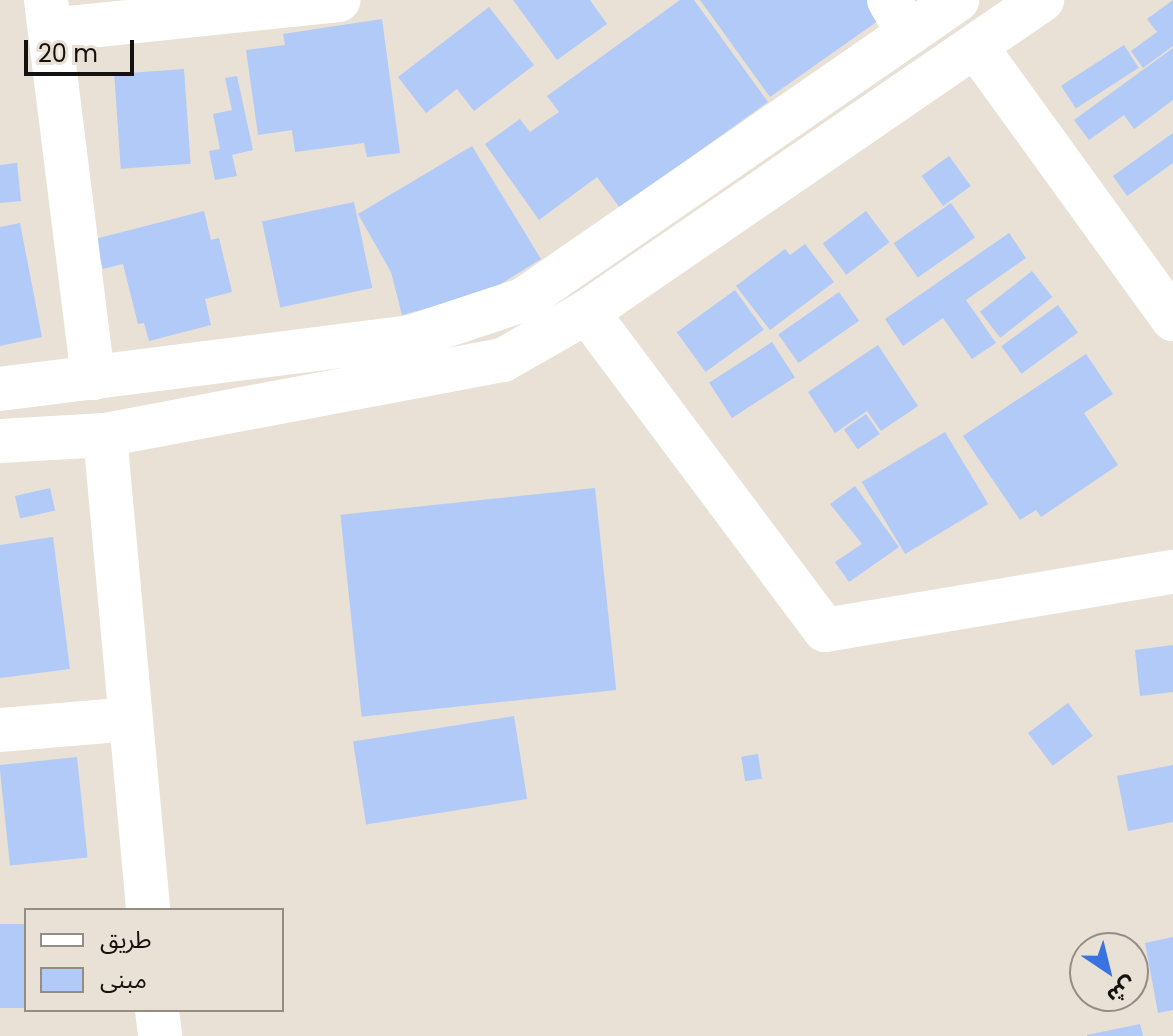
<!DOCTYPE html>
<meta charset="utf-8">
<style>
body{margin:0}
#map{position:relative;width:1173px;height:1036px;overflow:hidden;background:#e9e0d6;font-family:Poppins,"Noto Sans Arabic",sans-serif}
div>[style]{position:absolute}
.building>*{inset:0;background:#b1caf8;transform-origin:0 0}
.minor>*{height:44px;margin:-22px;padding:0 22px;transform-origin:22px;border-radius:22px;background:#fff}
span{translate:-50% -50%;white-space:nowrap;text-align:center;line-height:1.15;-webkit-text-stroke:6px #e9e0d6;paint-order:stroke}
.legend{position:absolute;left:24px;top:908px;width:260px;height:104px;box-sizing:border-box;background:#e9e0d6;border:2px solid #948d86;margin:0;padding:10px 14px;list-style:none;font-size:24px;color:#14110e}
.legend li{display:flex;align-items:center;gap:16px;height:40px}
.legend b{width:40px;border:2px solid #948d86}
.north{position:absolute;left:1069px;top:932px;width:80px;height:80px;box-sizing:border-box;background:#e9e0d6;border:2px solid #948d86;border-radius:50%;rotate:145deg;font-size:22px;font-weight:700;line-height:32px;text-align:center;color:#14110e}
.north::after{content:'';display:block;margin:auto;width:28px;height:36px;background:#3a72e1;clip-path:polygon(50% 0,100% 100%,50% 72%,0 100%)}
.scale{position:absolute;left:24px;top:40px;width:110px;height:36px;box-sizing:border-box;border:4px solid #14110e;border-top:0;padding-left:10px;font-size:24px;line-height:28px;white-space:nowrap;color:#14110e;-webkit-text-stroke:6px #e9e0d6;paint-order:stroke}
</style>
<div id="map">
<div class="building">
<div style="clip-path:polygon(513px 0,590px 0,607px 24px,557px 60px)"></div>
<div style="clip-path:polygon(680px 0,694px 0,768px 102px,620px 208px,597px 177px,539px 220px,485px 144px,520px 119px,530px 132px,559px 112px,547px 96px)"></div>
<div style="clip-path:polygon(700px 0,869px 0,882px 18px,770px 97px)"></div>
<div style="clip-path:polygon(1173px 0,1173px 46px,1143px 68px,1131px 51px,1157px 32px,1147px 19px)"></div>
<div style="clip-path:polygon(489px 7px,534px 65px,474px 111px,457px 89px,426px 113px,398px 77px)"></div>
<div style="clip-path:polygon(382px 19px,400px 153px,367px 157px,364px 143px,295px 152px,292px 130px,258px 135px,246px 50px,285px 45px,283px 34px)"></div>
<div style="left:1124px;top:45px;width:27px;height:75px;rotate:57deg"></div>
<div style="clip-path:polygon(1173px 48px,1173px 100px,1134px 129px,1124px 115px,1089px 140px,1074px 120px)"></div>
<div style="left:184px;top:69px;width:95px;height:70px;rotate:86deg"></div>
<div style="clip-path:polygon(237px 76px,253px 150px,232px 155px,237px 176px,215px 180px,209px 151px,220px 149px,213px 114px,232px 110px,225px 78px)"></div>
<div style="clip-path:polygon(1173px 133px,1173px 163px,1127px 196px,1113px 176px)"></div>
<div style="clip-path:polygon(472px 146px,541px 259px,488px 292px,402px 315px,391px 272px,358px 214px)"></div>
<div style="left:949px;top:156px;width:37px;height:34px;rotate:54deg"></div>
<div style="clip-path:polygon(17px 163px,21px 201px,0 203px,0 165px)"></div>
<div style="left:354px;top:202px;width:88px;height:94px;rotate:78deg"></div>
<div style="left:951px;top:203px;width:42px;height:70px;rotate:55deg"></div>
<div style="clip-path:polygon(204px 211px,211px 240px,219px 238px,232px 292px,205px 299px,211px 325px,149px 341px,144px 323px,138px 324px,123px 264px,103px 269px,95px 239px)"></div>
<div style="left:866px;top:211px;width:39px;height:54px;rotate:53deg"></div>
<div style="clip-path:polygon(20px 223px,42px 337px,0 346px,0 227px)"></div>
<div style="clip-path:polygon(1009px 233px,1026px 258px,966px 300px,996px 343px,972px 359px,943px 318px,903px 346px,885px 319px)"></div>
<div style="clip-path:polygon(805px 244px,834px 282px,770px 330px,736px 286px,785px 249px,790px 255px)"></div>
<div style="left:1032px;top:271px;width:33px;height:66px;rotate:52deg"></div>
<div style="left:735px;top:290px;width:49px;height:72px;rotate:54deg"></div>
<div style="left:839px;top:292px;width:35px;height:74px;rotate:55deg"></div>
<div style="left:1058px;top:305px;width:34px;height:70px;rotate:54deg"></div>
<div style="left:772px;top:342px;width:42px;height:75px;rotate:57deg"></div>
<div style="clip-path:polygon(878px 345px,918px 406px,881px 431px,867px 411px,835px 433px,808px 392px)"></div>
<div style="clip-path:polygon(1086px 354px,1113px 394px,1084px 413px,1118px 465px,1041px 517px,1036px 510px,1020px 520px,963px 436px)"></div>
<div style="left:866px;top:414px;width:24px;height:27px;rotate:55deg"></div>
<div style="left:945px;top:432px;width:84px;height:97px;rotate:59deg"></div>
<div style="clip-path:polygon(855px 486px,899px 547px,849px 582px,835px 562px,862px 544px,830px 504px)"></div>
<div style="left:50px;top:488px;width:23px;height:36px;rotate:77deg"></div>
<div style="left:595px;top:488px;width:203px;height:256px;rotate:84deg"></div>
<div style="clip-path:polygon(53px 537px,70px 669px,0 678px,0 545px)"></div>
<div style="clip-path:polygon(1173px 645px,1173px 692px,1140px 696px,1135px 650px)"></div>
<div style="left:1068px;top:703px;width:41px;height:50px;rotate:53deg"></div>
<div style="left:514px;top:716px;width:84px;height:163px;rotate:81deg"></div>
<div style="left:758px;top:754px;width:25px;height:17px;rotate:81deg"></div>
<div style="left:77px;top:757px;width:101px;height:78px;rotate:84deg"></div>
<div style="clip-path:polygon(1173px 765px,1173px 822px,1128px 831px,1117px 776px)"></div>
<div style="left:26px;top:924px;width:84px;height:26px;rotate:90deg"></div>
<div style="clip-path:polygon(1173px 937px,1173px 1010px,1158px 1013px,1145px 943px)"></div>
<div style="clip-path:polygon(1140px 1024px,1143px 1036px,1087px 1036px,1087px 1035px)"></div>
</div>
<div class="minor">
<div style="left:46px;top:0;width:381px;rotate:82.9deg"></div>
<div style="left:889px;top:0;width:39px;rotate:60deg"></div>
<div style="left:50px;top:30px;width:290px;rotate:-5.9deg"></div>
<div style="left:976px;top:47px;width:336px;rotate:54.1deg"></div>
<div style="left:587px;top:312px;width:397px;rotate:53.2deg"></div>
<div style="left:825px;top:630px;width:353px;rotate:-9.5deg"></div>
<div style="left:0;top:389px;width:414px;rotate:-7.2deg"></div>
<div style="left:411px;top:337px;width:118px;rotate:-18.3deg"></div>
<div style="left:523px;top:300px;width:528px;rotate:-34.65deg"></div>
<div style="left:105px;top:435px;width:477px;rotate:84.8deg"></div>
<div style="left:0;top:441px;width:105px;rotate:-3.3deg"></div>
<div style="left:105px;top:435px;width:405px;rotate:-10.7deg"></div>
<div style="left:503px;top:360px;width:97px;rotate:-29.7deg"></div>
<div style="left:587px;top:312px;width:552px;rotate:-34.44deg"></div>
<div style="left:0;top:730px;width:130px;rotate:-4.8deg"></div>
<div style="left:157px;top:1010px;width:26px;rotate:83deg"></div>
</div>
<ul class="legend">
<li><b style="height:10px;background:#fff"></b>طريق</li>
<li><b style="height:22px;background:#b1caf8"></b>مبنى</li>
</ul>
<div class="north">ش</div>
<div class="scale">20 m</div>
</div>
